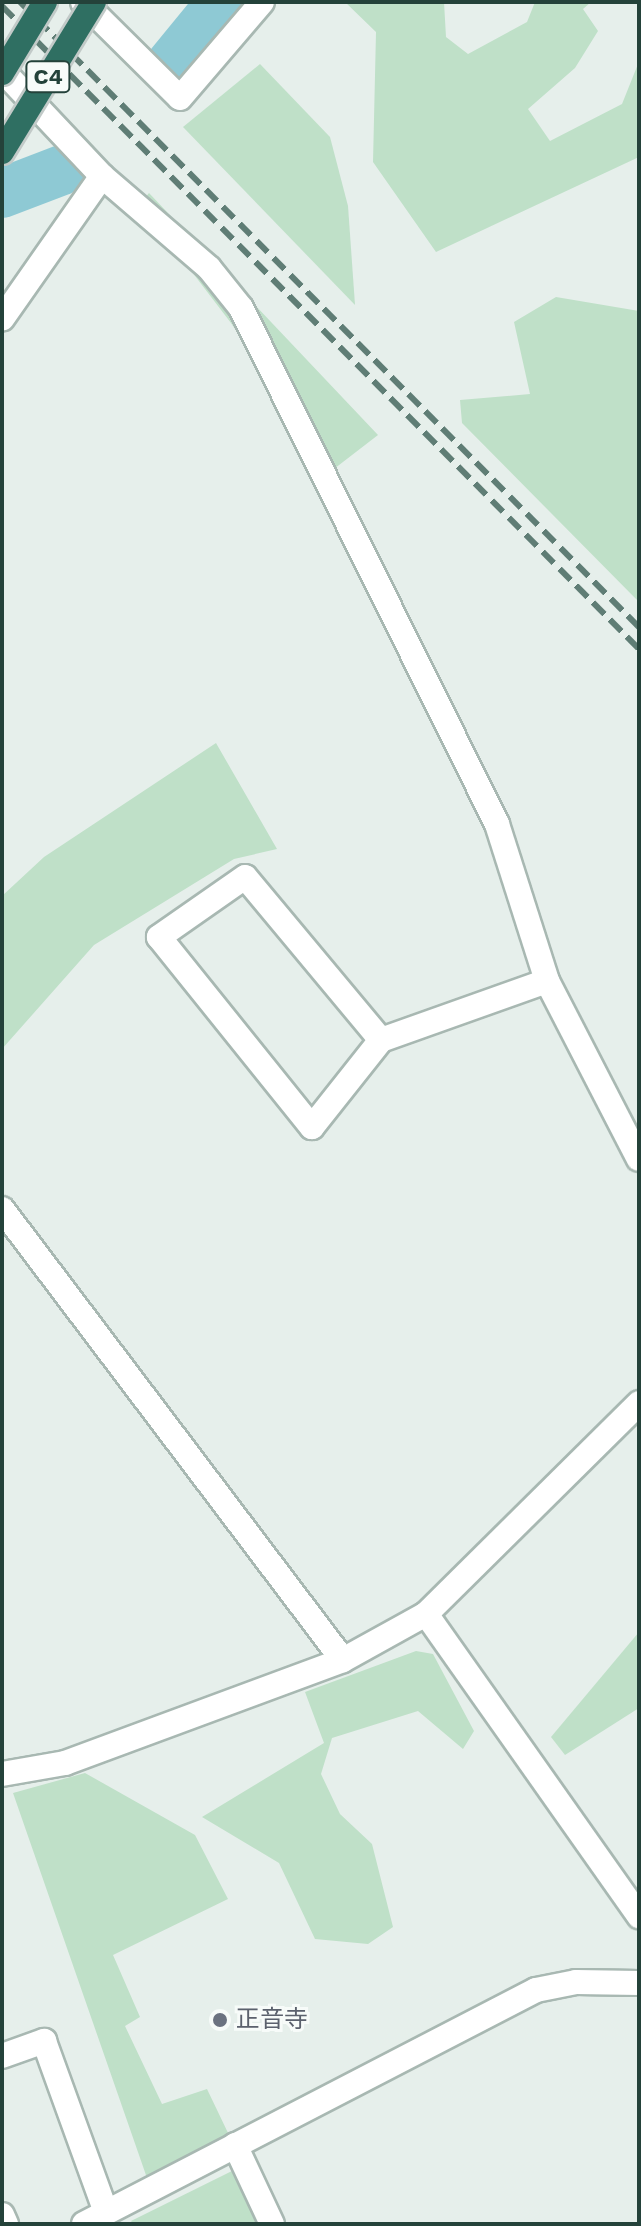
<!DOCTYPE html>
<meta charset="utf-8">
<style>
body{margin:0}
#map{position:relative;width:641px;height:2226px;overflow:hidden;background:#e6efeb;font-family:"Work Sans","Noto Sans JP",sans-serif}
div>[style]{position:absolute}
.green>*{inset:0;background:#bfe0c8}
.river>*{height:50px;margin:-25px;padding:0 25px;transform-origin:25px;border-radius:25px;background:#8ec9d4}
.roads{filter:drop-shadow(2px 0 #a8b8b2) drop-shadow(-2px 0 #a8b8b2) drop-shadow(0 2px #a8b8b2) drop-shadow(0 -2px #a8b8b2)}
.minor>*{height:24px;margin:-12px;padding:0 12px;transform-origin:12px;border-radius:12px;background:#fff}
.rail>*{height:6px;margin-top:-3px;transform-origin:0;background:repeating-linear-gradient(90deg,#5f7d75 0 16px,transparent 0 24px)}
.bridges{filter:drop-shadow(2px 0 #c2cac8) drop-shadow(-2px 0 #c2cac8) drop-shadow(0 2px #c2cac8) drop-shadow(0 -2px #c2cac8)}
.highway-bridge>*{height:24px;margin:-12px;padding:0 12px;transform-origin:12px;border-radius:12px;background:#2f6f62}
.dots>*{width:22px;height:22px;translate:-50% -50%;box-sizing:border-box;border:4px solid #f7fbf9;border-radius:50%}
span{translate:-50% -50%;white-space:nowrap;text-align:center;line-height:1.15;-webkit-text-stroke:6px #f7fbf9;paint-order:stroke}
.shield-label span{padding:2px 6px;background:#f7fbf9;border:2px solid;border-radius:6px;-webkit-text-stroke-width:0}
.shield-label{font-size:22px;color:#24423a;font-weight:700}
.worship-label{font-size:24px;color:#5b616d}
.left{translate:0 -50%;text-align:left}
.frame{position:absolute;inset:0;border:4px solid #24423a;pointer-events:none}
</style>
<div id="map">
<div class="green">
<div style="clip-path:polygon(345px 2px,444px 2px,446px 37px,468px 54px,527px 22px,535px 2px,591px 2px,583px 9px,598px 31px,575px 68px,528px 109px,550px 141px,622px 104px,638px 64px,639px 157px,436px 252px,373px 162px,376px 32px)"></div>
<div style="clip-path:polygon(260px 64px,330px 137px,348px 206px,355px 305px,183px 127px)"></div>
<div style="clip-path:polygon(149px 193px,378px 435px,330px 472px,231px 323px,140px 204px)"></div>
<div style="clip-path:polygon(556px 297px,639px 311px,639px 602px,462px 423px,460px 400px,530px 394px,514px 322px)"></div>
<div style="clip-path:polygon(216px 743px,277px 849px,234px 859px,94px 945px,2px 1049px,2px 896px,44px 857px)"></div>
<div style="clip-path:polygon(639px 1632px,639px 1708px,565px 1755px,551px 1737px)"></div>
<div style="clip-path:polygon(416px 1651px,433px 1654px,474px 1731px,463px 1749px,418px 1711px,332px 1738px,321px 1774px,340px 1814px,372px 1844px,393px 1927px,368px 1944px,315px 1939px,279px 1863px,202px 1817px,324px 1743px,305px 1692px)"></div>
<div style="clip-path:polygon(85px 1773px,195px 1835px,228px 1899px,113px 1955px,140px 2017px,125px 2026px,162px 2104px,207px 2089px,229px 2135px,147px 2178px,13px 1793px)"></div>
<div style="clip-path:polygon(238px 2168px,265px 2224px,133px 2224px,131px 2221px)"></div>
</div>
<div class="river">
<div style="left:171px;top:64px;width:80px;rotate:-50.6deg"></div>
<div style="left:2px;top:193px;width:64px;rotate:-21deg"></div>
</div>
<div class="roads">
<div class="minor">
<div style="left:83px;top:2px;width:136px;rotate:44.7deg"></div>
<div style="left:180px;top:98px;width:126px;rotate:-49.5deg"></div>
<div style="left:2px;top:70px;width:146px;rotate:46.7deg"></div>
<div style="left:102px;top:176px;width:174px;rotate:125deg"></div>
<div style="left:102px;top:176px;width:141px;rotate:40.7deg"></div>
<div style="left:209px;top:268px;width:51px;rotate:51.3deg"></div>
<div style="left:241px;top:308px;width:576px;rotate:63.61deg"></div>
<div style="left:497px;top:824px;width:165px;rotate:72.3deg"></div>
<div style="left:547px;top:981px;width:200px;rotate:62.7deg"></div>
<div style="left:381px;top:1040px;width:212px;rotate:-129.8deg"></div>
<div style="left:245px;top:877px;width:105px;rotate:145.1deg"></div>
<div style="left:159px;top:937px;width:244px;rotate:51.2deg"></div>
<div style="left:312px;top:1127px;width:111px;rotate:-51.6deg"></div>
<div style="left:381px;top:1040px;width:176px;rotate:-19.6deg"></div>
<div style="left:2px;top:1209px;width:565px;rotate:52.91deg"></div>
<div style="left:426px;top:1614px;width:300px;rotate:-44.7deg"></div>
<div style="left:2px;top:1774px;width:64px;rotate:-9.9deg"></div>
<div style="left:65px;top:1763px;width:296px;rotate:-20.3deg"></div>
<div style="left:343px;top:1660px;width:95px;rotate:-29deg"></div>
<div style="left:426px;top:1614px;width:370px;rotate:54.8deg"></div>
<div style="left:2px;top:2056px;width:45px;rotate:-19.7deg"></div>
<div style="left:44px;top:2041px;width:182px;rotate:70.1deg"></div>
<div style="left:235px;top:2145px;width:87px;rotate:64.9deg"></div>
<div style="left:2px;top:2215px;width:10px;rotate:66deg"></div>
<div style="left:84px;top:2224px;width:509px;rotate:-27.37deg"></div>
<div style="left:536px;top:1990px;width:41px;rotate:-11.3deg"></div>
<div style="left:576px;top:1982px;width:63px;rotate:0.9deg"></div>
</div>
</div>
<div class="rail">
<div style="left:20px;top:2px;width:880px;rotate:45.28deg"></div>
<div style="left:2px;top:6px;width:905px;rotate:45.27deg"></div>
</div>
<div class="bridges">
<div class="highway-bridge">
<div style="left:2px;top:73px;width:83px;rotate:-58.8deg"></div>
<div style="left:2px;top:152px;width:176px;rotate:-58.5deg"></div>
</div>
</div>
<div class="dots">
<div style="left:220px;top:2020px;background:#6b7280"></div>
</div>
<div class="shield-label">
<span style="left:48px;top:77px">C4</span>
</div>
<div class="worship-label">
<span class="left" style="left:236px;top:2020px">正音寺</span>
</div>
<div class="frame"></div>
</div>
